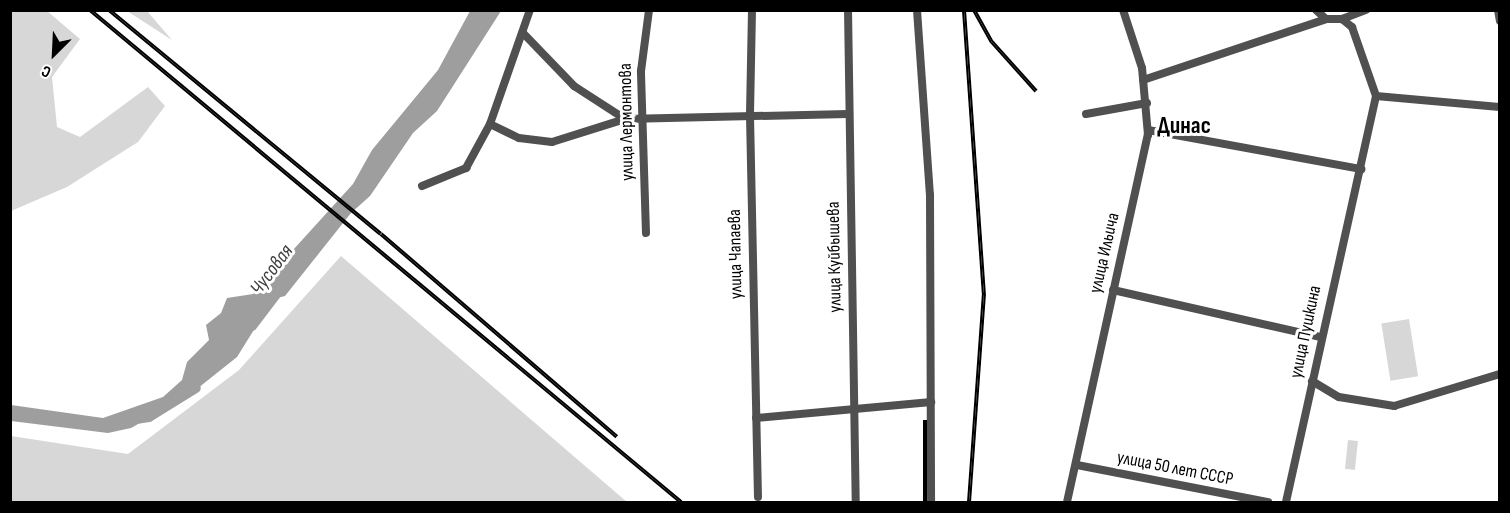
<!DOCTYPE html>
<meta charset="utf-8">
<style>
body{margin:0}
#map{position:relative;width:1510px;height:513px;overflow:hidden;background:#fff;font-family:"Sofia Sans Condensed",sans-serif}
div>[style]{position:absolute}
.green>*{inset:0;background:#d7d7d7;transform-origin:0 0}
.water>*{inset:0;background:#9e9e9e}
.river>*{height:10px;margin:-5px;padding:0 5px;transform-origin:5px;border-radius:5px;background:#9e9e9e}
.minor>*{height:8px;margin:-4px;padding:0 4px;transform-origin:4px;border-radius:4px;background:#505050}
.rail>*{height:4px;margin-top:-2px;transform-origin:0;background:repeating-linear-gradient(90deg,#fff 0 4.5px,#000 0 9px);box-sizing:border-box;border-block:2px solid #000}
span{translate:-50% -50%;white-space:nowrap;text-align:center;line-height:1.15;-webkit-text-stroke:6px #fff;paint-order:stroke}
.street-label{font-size:18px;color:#000}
.water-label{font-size:20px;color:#3f3f3f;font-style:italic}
.district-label{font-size:24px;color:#000;font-weight:700}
.frame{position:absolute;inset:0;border:12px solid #000;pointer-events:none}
.north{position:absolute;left:24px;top:24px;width:60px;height:60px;-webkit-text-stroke:4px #fff;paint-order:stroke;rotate:204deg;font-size:16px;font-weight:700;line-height:24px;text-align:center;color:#000}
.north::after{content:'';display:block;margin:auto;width:21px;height:27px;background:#000;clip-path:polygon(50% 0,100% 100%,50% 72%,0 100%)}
</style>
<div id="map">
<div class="green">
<div style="clip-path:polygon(11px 10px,47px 11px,80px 39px,52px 77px,57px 127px,80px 137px,148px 87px,165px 106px,138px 142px,67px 187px,11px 211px)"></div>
<div style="clip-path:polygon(127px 11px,147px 11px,172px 40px)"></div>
<div style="clip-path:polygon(341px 256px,627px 502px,11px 502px,11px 436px,128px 454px,239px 370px)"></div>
<div style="left:1409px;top:319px;width:58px;height:28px;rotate:81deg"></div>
<div style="left:1348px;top:440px;width:10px;height:29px;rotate:6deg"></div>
</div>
<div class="water">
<div style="clip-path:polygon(470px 11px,501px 11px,437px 111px,413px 133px,370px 196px,351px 213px,285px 296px,273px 299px,237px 357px,188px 396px,131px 428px,108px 433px,11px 421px,11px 405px,103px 418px,163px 397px,182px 380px,187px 362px,209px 340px,206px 325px,221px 313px,227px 298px,253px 294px,353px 184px,372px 150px,438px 70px)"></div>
</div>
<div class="river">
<div style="left:252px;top:326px;width:48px;rotate:-52.7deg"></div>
<div style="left:136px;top:419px;width:13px;rotate:-9deg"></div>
<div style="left:149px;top:417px;width:55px;rotate:-31.7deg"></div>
</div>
<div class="minor">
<div style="left:752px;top:10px;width:106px;rotate:91.1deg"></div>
<div style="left:750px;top:116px;width:381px;rotate:88.8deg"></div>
<div style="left:848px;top:10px;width:492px;rotate:89.1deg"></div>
<div style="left:917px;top:10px;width:185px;rotate:86deg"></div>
<div style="left:930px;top:195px;width:307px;rotate:89.8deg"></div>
<div style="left:1316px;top:10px;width:13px;rotate:42deg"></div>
<div style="left:1498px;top:10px;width:11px;rotate:80deg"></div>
<div style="left:1342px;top:19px;width:26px;rotate:-21deg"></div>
<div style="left:523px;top:33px;width:74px;rotate:46.1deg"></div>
<div style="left:574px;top:86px;width:61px;rotate:32.9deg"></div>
<div style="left:625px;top:119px;width:223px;rotate:-1.3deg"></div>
<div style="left:1143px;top:80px;width:193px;rotate:-18.4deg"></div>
<div style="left:1326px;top:19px;width:16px"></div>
<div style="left:1342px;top:19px;width:13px;rotate:39deg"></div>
<div style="left:1352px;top:27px;width:73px;rotate:70.8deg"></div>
<div style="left:1376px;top:96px;width:416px;rotate:102.5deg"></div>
<div style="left:1376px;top:96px;width:124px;rotate:5.1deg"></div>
<div style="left:1086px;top:114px;width:62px;rotate:-10.2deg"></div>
<div style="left:490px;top:124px;width:32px;rotate:26deg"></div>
<div style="left:519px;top:138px;width:33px;rotate:7deg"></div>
<div style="left:552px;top:142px;width:77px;rotate:-17.5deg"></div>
<div style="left:1148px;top:130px;width:217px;rotate:10.4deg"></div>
<div style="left:422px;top:186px;width:48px;rotate:-22.2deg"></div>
<div style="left:466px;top:168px;width:50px;rotate:-61.4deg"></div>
<div style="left:490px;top:124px;width:121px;rotate:-70.7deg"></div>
<div style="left:646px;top:233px;width:162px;rotate:-91.8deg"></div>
<div style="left:641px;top:71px;width:62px;rotate:-82.5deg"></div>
<div style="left:1113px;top:290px;width:212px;rotate:12.8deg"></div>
<div style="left:1312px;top:381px;width:31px;rotate:31deg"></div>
<div style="left:1339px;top:397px;width:56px;rotate:9.3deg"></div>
<div style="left:1394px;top:406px;width:111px;rotate:-16.8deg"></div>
<div style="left:756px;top:418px;width:176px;rotate:-5.2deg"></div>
<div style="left:1077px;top:465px;width:195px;rotate:11deg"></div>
<div style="left:1067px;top:502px;width:376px;rotate:-77.6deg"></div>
<div style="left:1148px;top:135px;width:67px;rotate:-95.1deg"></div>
<div style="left:1142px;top:68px;width:61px;rotate:-108.1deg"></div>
</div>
<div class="rail">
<div style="left:90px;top:10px;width:769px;rotate:39.78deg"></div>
<div style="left:109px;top:10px;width:352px;rotate:39.5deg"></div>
<div style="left:381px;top:234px;width:311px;rotate:40.7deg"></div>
<div style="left:964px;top:10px;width:284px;rotate:86deg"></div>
<div style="left:984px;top:293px;width:210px;rotate:94.1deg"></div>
<div style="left:974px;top:10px;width:37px;rotate:61deg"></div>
<div style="left:992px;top:42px;width:66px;rotate:48.1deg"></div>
<div style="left:925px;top:420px;width:82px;rotate:90deg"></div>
</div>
<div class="street-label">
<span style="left:627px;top:122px;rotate:-91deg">улица Лермонтова</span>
<span style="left:1105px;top:253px;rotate:-77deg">улица Ильича</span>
<span style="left:736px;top:254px;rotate:-91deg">улица Чапаева</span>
<span style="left:835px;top:257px;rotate:-91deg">улица Куйбышева</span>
<span style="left:1306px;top:332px;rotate:-78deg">улица Пушкина</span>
<span style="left:1175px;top:469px;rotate:11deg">улица 50 лет СССР</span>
</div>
<div class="water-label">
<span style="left:272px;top:270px;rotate:-53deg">Чусовая</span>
</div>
<div class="district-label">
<span style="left:1184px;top:126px">Динас</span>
</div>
<div class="frame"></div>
<div class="north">С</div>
</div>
